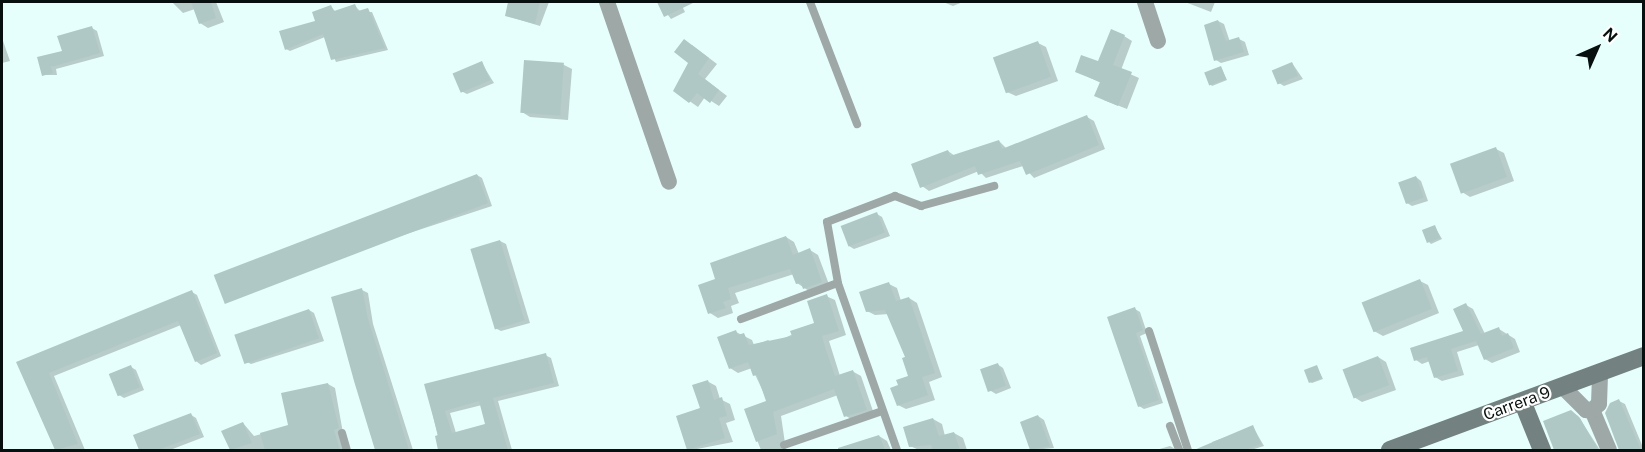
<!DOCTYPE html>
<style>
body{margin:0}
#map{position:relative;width:1645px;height:452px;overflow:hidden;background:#e6fffc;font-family:"Public Sans",sans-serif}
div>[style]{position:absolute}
.shadow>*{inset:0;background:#0003}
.building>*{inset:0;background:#b0c8c5;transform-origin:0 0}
.lane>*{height:8px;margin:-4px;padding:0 4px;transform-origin:4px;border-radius:4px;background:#9ea8a7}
.street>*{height:16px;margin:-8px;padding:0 8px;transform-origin:8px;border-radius:8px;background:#9ea8a7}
.secondary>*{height:18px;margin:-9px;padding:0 9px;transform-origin:9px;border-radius:9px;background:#738280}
span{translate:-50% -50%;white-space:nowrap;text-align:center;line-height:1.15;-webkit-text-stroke:4.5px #fff;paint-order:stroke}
.street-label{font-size:16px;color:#08100f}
.frame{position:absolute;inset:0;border:3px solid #08100f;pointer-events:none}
.north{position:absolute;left:1567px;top:18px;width:60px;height:60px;-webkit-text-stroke:4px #fff;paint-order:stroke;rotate:45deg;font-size:16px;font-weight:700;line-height:24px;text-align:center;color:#08100f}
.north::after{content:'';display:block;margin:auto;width:21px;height:27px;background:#08100f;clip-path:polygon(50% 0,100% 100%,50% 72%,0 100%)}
</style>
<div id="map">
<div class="shadow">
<div style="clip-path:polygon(172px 2px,216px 2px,224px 22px,208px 28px,200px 23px,195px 9px,183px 13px)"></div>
<div style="clip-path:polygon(510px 2px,549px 2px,540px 26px,507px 16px)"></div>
<div style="clip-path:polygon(658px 2px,687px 2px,681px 4px,685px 12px,671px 19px)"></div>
<div style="clip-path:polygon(943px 2px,963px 2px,953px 6px)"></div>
<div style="clip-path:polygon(1185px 2px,1215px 2px,1211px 12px)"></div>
<div style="clip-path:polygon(355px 6px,361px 12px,372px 12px,388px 50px,336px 62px,325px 37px,290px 51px,286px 49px,331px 7px,336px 12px)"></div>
<div style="clip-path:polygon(1218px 21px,1224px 24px,1230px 42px,1239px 39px,1245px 42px,1249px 55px,1221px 63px,1216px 60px)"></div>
<div style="clip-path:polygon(92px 28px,97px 31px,104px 56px,56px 69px,57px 75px,43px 75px)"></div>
<div style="clip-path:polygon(1124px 36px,1132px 41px,1121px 70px,1139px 78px,1127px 109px,1104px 100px,1101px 83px,1076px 71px,1098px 63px)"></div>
<div style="clip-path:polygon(2px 38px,10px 61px,2px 63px)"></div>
<div style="clip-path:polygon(1038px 43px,1046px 47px,1058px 81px,1016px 96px,1007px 92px)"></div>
<div style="clip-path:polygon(692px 45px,717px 64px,705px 79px,727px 96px,719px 106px,705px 97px,698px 107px,675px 91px,690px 63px)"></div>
<div style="clip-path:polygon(526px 61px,564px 65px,572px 69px,568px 120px,530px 117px,522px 112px)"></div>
<div style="clip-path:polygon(481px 62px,494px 83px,467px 94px,461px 91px)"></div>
<div style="clip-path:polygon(1292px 63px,1303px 79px,1284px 86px,1279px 83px)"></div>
<div style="clip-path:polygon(1221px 67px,1227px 80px,1212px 86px,1210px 84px)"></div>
<div style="clip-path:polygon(1087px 117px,1094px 121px,1105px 149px,1034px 178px,1023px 166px,986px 178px,979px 171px,929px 191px,922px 186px,948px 151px,955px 156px,999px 141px,1007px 149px)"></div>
<div style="clip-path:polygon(1496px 149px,1504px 153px,1514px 181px,1470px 197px,1462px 192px)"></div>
<div style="clip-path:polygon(477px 175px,482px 178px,492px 206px,226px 293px,221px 290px)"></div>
<div style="clip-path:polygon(1416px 177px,1421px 181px,1428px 201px,1412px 206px,1407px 203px)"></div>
<div style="clip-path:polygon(877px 214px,882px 217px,890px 236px,854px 249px,849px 246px)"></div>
<div style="clip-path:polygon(1435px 227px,1442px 239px,1431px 244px,1429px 242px)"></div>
<div style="clip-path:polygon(786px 237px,794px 242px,799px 254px,810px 250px,818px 255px,830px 287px,812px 293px,797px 283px,794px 274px,735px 293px,739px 303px,731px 306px,733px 313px,718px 318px,710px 313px,717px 280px)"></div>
<div style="clip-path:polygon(500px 241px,506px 244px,530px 323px,501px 331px,495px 328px)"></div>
<div style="clip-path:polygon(1420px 281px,1428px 285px,1439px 313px,1383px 336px,1374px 331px)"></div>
<div style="clip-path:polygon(889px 284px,897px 288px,901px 301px,909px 298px,917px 303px,942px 377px,929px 382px,935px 400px,906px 409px,898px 405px,900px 386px,910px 377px,907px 358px,889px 314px,875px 315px,867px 311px)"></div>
<div style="clip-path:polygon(362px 290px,368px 293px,373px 324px,413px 450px,376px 450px,333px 298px)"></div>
<div style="clip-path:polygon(192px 292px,197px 295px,221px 356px,201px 365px,196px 361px,181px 325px,54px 376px,85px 450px,56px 450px,18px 363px)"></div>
<div style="clip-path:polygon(826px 296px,835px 300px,846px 335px,829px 341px,840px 376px,852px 371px,861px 376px,874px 414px,854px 421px,846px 416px,838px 395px,781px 416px,786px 450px,761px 450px,745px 410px,768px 402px,752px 368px,738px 373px,730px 368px,736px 332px,752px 340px,754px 345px,768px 340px,773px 343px,816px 324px)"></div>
<div style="clip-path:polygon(1466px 305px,1473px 309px,1485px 334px,1499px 329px,1515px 339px,1520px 352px,1492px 363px,1485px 359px,1479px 345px,1457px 352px,1464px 375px,1442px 381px,1435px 377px,1430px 361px,1422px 364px,1416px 360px,1465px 332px)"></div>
<div style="clip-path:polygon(1135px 309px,1140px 312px,1147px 333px,1140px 336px,1163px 403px,1144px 409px,1139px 406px)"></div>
<div style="clip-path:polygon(309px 310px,314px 313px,324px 341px,251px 364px,245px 361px)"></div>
<div style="clip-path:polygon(evenodd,545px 355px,551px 358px,559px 386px,498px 401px,512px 450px,441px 450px,426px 385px,545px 355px,482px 405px,487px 425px,456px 433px,450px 413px,482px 405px)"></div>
<div style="clip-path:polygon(1378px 357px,1386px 362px,1396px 390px,1362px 402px,1354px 397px)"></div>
<div style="clip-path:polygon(997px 364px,1003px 368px,1011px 388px,996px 394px,991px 391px)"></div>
<div style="clip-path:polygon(131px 367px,136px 370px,144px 390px,124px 398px,119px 395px)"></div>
<div style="clip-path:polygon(1317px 367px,1323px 379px,1312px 383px,1310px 382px)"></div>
<div style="clip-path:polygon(707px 381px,716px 386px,720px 399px,730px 404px,735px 420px,726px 423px,733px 442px,692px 450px,689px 448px)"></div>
<div style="clip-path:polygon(328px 384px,335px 388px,346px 450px,313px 450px,309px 441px,284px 446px,285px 450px,231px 450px,223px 432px,243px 423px,254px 436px,290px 426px)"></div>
<div style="clip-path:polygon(1619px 401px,1625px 404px,1644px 450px,1619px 450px)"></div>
<div style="clip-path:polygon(1571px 412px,1578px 416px,1600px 450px,1556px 450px,1545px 422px)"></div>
<div style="clip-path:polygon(191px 415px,196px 418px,204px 437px,170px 450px,141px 450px,135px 436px)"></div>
<div style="clip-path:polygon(1038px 416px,1044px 420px,1054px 448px,1032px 450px,1022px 423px)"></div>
<div style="clip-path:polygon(933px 419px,942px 424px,945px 436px,954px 433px,963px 438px,967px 450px,919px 450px,910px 446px)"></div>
<div style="clip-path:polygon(1253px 427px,1264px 446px,1251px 450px,1216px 450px,1212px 442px)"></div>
<div style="clip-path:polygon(879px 436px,887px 441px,891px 450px,857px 450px,855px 444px)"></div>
<div style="clip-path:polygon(1170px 446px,1177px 450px,1156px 450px)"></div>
</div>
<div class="building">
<div style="clip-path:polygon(191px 2px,211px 2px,216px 18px,199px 24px)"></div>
<div style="clip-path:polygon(508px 2px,540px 2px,535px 24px,505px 16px)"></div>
<div style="clip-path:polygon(657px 2px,695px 2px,664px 17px)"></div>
<div style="clip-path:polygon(355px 4px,358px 11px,368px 8px,385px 48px,331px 60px,323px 34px,285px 50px,279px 31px,315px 21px,312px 12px,331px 5px,334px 11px)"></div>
<div style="clip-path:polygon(1218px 20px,1226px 41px,1239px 37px,1244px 52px,1214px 61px,1204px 25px)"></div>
<div style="clip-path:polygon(92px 26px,100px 53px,51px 67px,53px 73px,42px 76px,37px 57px,62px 51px,57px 36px)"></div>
<div style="clip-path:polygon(1111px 29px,1125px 35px,1113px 65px,1132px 72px,1118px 106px,1094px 96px,1100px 82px,1075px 72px,1081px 55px,1098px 61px)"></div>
<div style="clip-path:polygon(684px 39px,709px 58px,698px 74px,719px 90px,710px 103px,697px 93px,689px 103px,673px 91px,688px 63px,674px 52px)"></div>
<div style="left:1038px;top:41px;width:38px;height:48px;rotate:70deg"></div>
<div style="left:524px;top:60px;width:40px;height:53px;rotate:4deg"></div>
<div style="left:482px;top:61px;width:21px;height:32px;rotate:67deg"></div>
<div style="left:1292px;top:62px;width:15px;height:22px;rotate:67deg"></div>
<div style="left:1221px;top:66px;width:14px;height:18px;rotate:69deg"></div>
<div style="clip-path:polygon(1087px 115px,1099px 145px,1026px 175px,1020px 161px,978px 175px,975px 166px,920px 188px,911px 164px,948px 150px,950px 156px,999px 140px,1002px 149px)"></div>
<div style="left:1496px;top:147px;width:32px;height:49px;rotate:70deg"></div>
<div style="left:477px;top:174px;width:31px;height:282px;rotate:69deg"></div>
<div style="left:1416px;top:176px;width:23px;height:19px;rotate:70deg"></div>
<div style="left:877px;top:212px;width:22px;height:39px;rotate:69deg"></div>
<div style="left:1435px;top:225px;width:14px;height:14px;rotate:69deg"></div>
<div style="clip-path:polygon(786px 236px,793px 255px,810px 248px,822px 282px,803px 289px,801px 283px,796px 284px,790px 269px,728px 288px,731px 299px,723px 302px,726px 308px,708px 314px,698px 285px,715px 279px,710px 263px)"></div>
<div style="left:500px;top:240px;width:84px;height:31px;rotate:73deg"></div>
<div style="left:1420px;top:279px;width:32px;height:63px;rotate:68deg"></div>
<div style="clip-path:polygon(889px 282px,896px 301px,909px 297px,935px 373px,922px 377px,928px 395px,897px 406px,890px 388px,898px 385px,896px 380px,908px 376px,902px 358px,905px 357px,885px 310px,866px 312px,859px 292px)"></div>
<div style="clip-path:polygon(362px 288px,368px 319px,409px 450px,375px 450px,354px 381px,331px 297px)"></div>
<div style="clip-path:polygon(192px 290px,217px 353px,195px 362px,178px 321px,49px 373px,78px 444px,55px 450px,16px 362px)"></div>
<div style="clip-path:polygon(827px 294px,839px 331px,822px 336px,826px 350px,835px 376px,853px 370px,867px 410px,844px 417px,834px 389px,773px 412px,777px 434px,756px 442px,744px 409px,766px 401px,757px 375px,753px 376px,748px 362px,729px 369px,717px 337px,736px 330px,738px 335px,744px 333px,749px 345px,792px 336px,790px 331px,814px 323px,807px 301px)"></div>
<div style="clip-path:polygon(1466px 303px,1481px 334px,1499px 327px,1502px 336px,1508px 333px,1514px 348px,1484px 360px,1476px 341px,1451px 349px,1458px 371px,1434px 378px,1427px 357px,1414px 361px,1410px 348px,1463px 331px,1453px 309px)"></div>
<div style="clip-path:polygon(1135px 307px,1143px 330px,1136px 333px,1159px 400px,1138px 407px,1107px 317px)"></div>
<div style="left:309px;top:309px;width:31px;height:79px;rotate:71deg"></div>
<div style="clip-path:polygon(evenodd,546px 353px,554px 383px,493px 398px,508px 450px,438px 450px,435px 436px,438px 435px,424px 384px,546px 353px,479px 401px,485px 424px,452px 433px,445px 411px,479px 401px)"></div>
<div style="left:1378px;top:356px;width:31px;height:38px;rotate:69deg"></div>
<div style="left:998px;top:363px;width:24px;height:19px;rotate:71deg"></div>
<div style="left:131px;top:365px;width:24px;height:24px;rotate:68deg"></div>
<div style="left:1317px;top:365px;width:14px;height:14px;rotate:69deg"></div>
<div style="clip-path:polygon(708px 380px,714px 400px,722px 397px,727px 416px,719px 418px,725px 438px,687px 450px,676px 416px,700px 408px,692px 385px)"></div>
<div style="clip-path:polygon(328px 383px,339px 428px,334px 430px,340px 450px,265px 450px,260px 433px,288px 425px,281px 393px)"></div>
<div style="clip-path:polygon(1619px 399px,1641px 450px,1619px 450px,1605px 413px,1610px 403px)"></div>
<div style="clip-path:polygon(1571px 410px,1580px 418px,1598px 450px,1554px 450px,1543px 421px)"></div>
<div style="clip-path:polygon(191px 413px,200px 434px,158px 450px,139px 450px,133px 435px)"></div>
<div style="clip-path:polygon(1038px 415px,1050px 446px,1030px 450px,1020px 422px)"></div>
<div style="clip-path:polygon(933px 418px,939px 436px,954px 432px,960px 450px,933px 450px,931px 445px,909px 447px,903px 427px)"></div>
<div style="clip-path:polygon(243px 422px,252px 443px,230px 450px,221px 431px)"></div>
<div style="clip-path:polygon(1253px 425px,1261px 444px,1245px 450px,1194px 450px)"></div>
<div style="clip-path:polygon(879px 435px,885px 450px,838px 450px,838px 448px)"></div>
</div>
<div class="lane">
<div style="left:810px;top:2px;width:131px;rotate:68.9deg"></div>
<div style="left:741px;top:319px;width:103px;rotate:-20.4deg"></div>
<div style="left:1149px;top:331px;width:125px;rotate:71.9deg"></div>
<div style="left:1170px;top:426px;width:26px;rotate:69deg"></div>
<div style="left:342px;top:433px;width:18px;rotate:74deg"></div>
<div style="left:784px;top:445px;width:104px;rotate:-19.1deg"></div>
<div style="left:897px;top:450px;width:177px;rotate:-109.5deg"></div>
<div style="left:838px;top:283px;width:62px;rotate:-100.2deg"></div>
<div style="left:827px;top:222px;width:73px;rotate:-20.9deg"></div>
<div style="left:895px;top:196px;width:28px;rotate:21deg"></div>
<div style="left:921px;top:206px;width:76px;rotate:-15.3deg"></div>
</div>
<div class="street">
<div style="left:607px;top:2px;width:190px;rotate:71deg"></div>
<div style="left:1145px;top:2px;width:41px;rotate:71.6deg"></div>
<div style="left:1563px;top:387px;width:33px;rotate:45deg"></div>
<div style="left:1586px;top:410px;width:6px"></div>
<div style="left:1592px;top:410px;width:43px;rotate:67deg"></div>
<div style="left:1592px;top:410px;width:9px;rotate:-41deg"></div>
<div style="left:1599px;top:404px;width:32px;rotate:-88deg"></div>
</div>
<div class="secondary">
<div style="left:1523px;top:403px;width:51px;rotate:68deg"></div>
<div style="left:1390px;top:450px;width:271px;rotate:-20.3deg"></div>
</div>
<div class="street-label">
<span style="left:1517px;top:404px;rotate:-20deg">Carrera 9</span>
</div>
<div class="frame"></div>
<div class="north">N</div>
</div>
